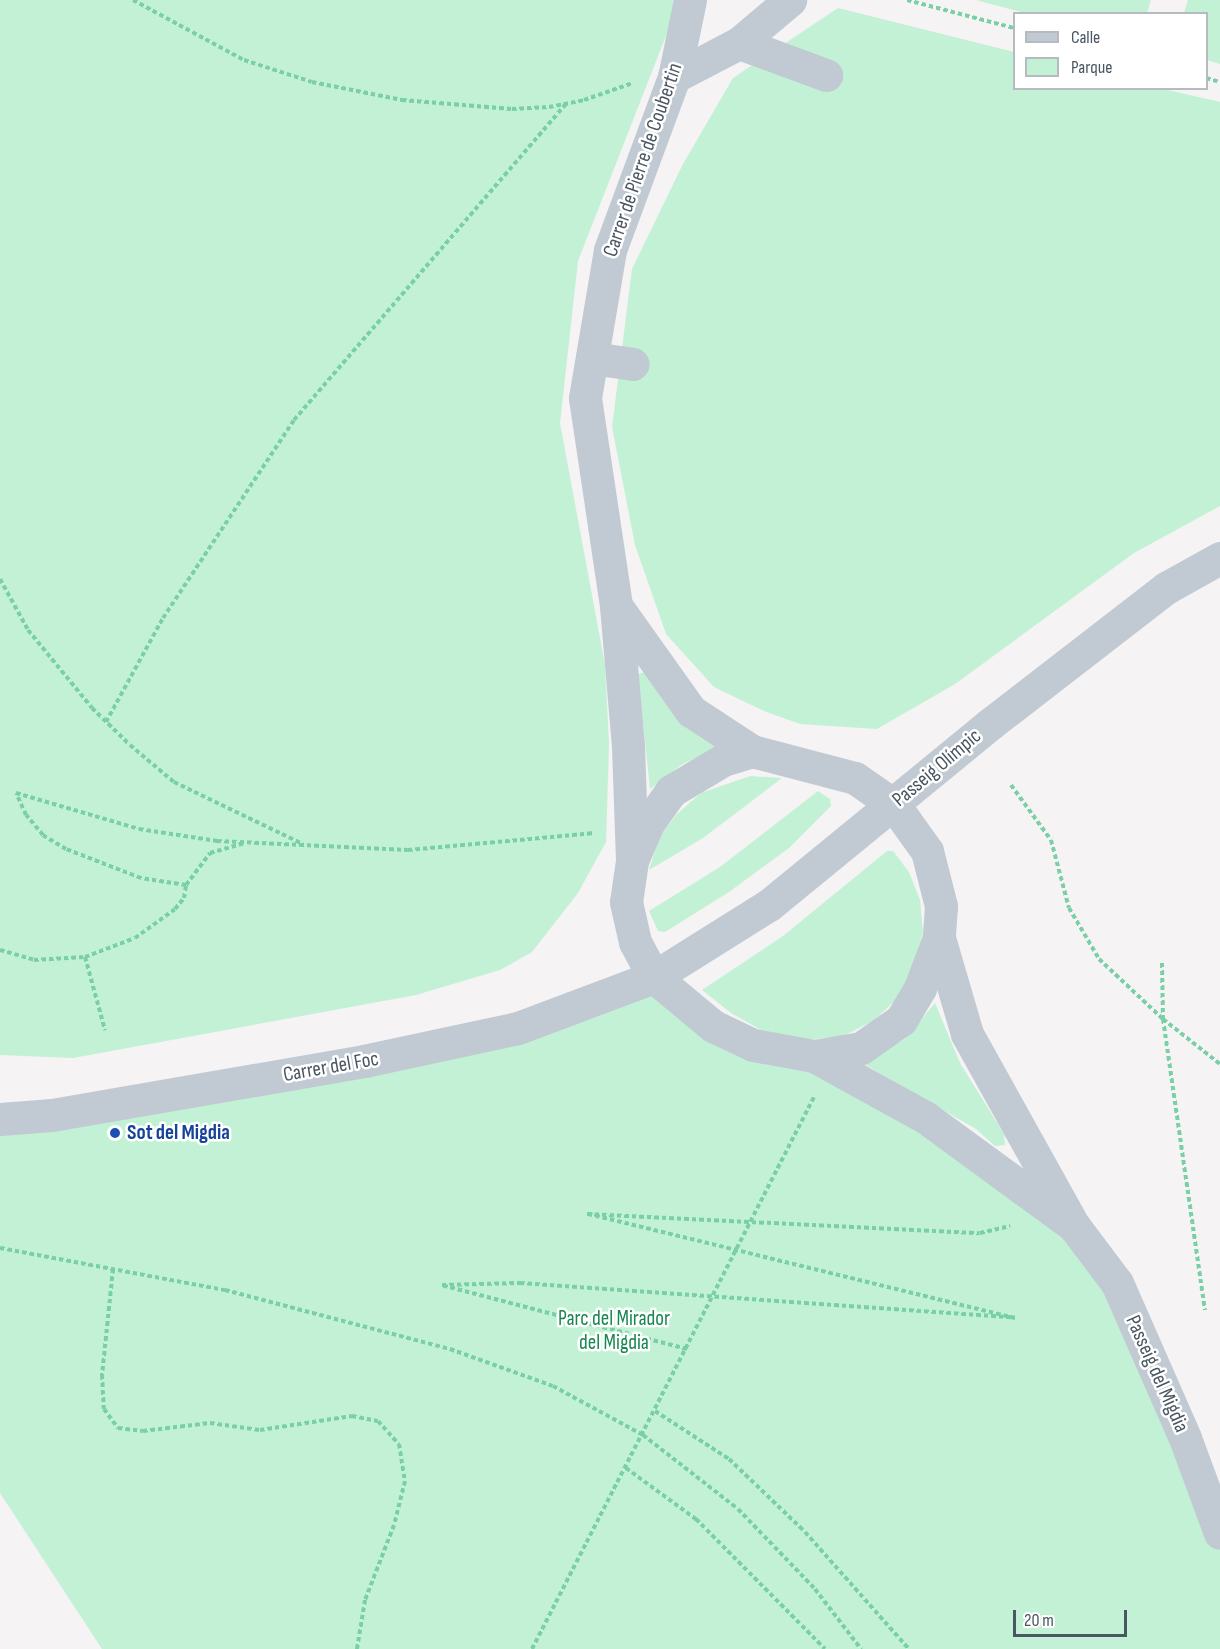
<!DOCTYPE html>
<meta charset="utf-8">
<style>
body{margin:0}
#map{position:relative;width:1220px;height:1649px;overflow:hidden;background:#f5f3f3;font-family:"Sofia Sans Condensed",sans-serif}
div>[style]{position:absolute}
.green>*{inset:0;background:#c3f1d5}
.path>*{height:4px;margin-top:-2px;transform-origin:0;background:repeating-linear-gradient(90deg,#7ad0a6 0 4.5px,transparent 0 7.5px)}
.minor>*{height:33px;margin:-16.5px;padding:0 16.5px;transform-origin:16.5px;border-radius:16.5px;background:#c1cad2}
.dots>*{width:16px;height:16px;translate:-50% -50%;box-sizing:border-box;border:3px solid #fff;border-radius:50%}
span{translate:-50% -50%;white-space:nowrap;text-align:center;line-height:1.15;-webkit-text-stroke:5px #fff;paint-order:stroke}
.street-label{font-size:21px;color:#4a5661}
.transit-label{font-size:21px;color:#164399;font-weight:700}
.left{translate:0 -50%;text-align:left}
.park-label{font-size:21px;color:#17864f}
.legend{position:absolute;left:1013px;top:12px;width:195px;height:78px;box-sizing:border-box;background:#fff;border:2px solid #b7bbc0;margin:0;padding:8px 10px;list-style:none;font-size:18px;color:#4a5661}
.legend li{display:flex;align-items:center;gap:12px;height:30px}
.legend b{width:30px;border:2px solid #b7bbc0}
.scale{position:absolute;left:1013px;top:1610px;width:114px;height:27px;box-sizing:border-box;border:3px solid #4a5661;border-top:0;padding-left:8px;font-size:18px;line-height:21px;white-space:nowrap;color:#4a5661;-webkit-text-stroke:4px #fff;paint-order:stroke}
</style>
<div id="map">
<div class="green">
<div style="clip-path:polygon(0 0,675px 0,669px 28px,578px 261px,560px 423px,605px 665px,609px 744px,606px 842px,578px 893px,532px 952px,500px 970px,416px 995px,73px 1058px,0 1055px)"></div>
<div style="clip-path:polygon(976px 0,1151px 0,1147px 13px,1028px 14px)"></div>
<div style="clip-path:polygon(1188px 0,1220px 0,1220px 64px,1207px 60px,1206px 14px,1184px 13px)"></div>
<div style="clip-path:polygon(838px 8px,1014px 52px,1014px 88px,1164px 89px,1220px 102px,1220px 506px,1134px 553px,955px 684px,877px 729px,800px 724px,764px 711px,714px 687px,666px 634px,635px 545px,612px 427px,632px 269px,683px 164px,733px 78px)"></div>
<div style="clip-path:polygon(648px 671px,717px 748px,681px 765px,650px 789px,638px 674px)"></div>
<div style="clip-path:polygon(750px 776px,782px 778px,703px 838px,649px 870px,659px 838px,676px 815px,701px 793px)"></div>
<div style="clip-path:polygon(818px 791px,830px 799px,831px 806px,789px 848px,729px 892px,665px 932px,658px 931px,649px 911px,720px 867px)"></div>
<div style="clip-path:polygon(887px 851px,893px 851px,909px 872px,920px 900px,923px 932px,914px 968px,898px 998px,873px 1021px,843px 1036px,805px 1040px,765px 1032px,731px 1013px,702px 990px,783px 936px)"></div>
<div style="clip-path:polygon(654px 977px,713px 1026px,814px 1056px,1074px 1226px,1220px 1533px,1220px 1649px,102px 1649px,0 1493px,0 1119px,364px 1061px)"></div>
<div style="clip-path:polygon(935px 1003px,960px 1063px,1004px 1134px,1005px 1145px,995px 1146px,976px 1129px,862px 1063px,905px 1039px)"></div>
</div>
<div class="path">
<div style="left:133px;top:0;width:126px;rotate:28.4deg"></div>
<div style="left:244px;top:60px;width:71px;rotate:17.9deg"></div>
<div style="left:312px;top:82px;width:92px;rotate:11.3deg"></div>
<div style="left:402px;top:100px;width:110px;rotate:4.7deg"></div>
<div style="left:512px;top:109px;width:37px;rotate:-3deg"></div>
<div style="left:549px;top:107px;width:36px;rotate:-11deg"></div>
<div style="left:584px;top:100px;width:52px;rotate:-19.1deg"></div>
<div style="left:907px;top:0;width:111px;rotate:14.7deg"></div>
<div style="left:1206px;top:78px;width:15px;rotate:16deg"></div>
<div style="left:0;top:579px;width:58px;rotate:61.2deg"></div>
<div style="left:28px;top:630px;width:101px;rotate:50.6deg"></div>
<div style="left:92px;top:708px;width:53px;rotate:44.2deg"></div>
<div style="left:130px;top:745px;width:57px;rotate:40.1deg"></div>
<div style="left:174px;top:782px;width:143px;rotate:25.7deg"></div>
<div style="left:106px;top:722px;width:119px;rotate:-61.3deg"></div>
<div style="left:163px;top:618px;width:237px;rotate:-56.5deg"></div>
<div style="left:294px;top:420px;width:417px;rotate:-49.3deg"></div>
<div style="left:1011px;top:785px;width:68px;rotate:54deg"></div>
<div style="left:1051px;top:840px;width:70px;rotate:75.2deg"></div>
<div style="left:1069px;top:908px;width:59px;rotate:59.5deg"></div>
<div style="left:1099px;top:959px;width:88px;rotate:43.2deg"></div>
<div style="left:1163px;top:1019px;width:73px;rotate:38.3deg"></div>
<div style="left:186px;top:885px;width:40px;rotate:-53deg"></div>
<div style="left:210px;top:853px;width:35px;rotate:-16deg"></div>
<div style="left:0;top:950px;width:35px;rotate:16deg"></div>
<div style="left:34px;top:960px;width:51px;rotate:-3.4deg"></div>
<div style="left:85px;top:957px;width:53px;rotate:-20.8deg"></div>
<div style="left:135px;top:938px;width:49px;rotate:-35.9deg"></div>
<div style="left:175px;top:909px;width:14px;rotate:-51deg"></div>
<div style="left:184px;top:898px;width:13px;rotate:-81deg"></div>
<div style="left:186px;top:885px;width:46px;rotate:-171.2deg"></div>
<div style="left:141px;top:878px;width:80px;rotate:-158.9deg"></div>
<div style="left:66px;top:849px;width:27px;rotate:-149deg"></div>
<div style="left:43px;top:835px;width:26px;rotate:-130deg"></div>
<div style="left:26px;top:815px;width:24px;rotate:-114deg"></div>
<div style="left:16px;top:793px;width:128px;rotate:16.3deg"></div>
<div style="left:139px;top:829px;width:79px;rotate:8.7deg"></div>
<div style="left:217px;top:841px;width:191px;rotate:2.7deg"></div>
<div style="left:408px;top:850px;width:187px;rotate:-5.2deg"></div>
<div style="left:85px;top:957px;width:76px;rotate:74.7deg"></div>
<div style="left:1162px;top:963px;width:56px;rotate:89deg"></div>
<div style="left:1163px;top:1019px;width:294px;rotate:81.8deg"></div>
<div style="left:0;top:1248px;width:229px;rotate:10.6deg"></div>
<div style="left:225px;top:1290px;width:233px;rotate:14.7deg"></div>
<div style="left:450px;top:1349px;width:109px;rotate:19.8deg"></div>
<div style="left:553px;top:1386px;width:102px;rotate:28.6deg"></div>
<div style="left:643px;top:1435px;width:120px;rotate:37.9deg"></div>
<div style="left:738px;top:1509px;width:111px;rotate:46.1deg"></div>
<div style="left:815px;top:1589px;width:76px;rotate:52.5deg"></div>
<div style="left:113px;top:1269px;width:107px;rotate:95.9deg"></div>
<div style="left:102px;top:1375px;width:34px;rotate:87deg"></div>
<div style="left:104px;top:1409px;width:24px;rotate:54deg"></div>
<div style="left:118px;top:1428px;width:25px;rotate:7deg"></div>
<div style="left:143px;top:1431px;width:67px;rotate:-6.8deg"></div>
<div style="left:210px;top:1423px;width:50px;rotate:8deg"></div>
<div style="left:260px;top:1430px;width:93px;rotate:-8.7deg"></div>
<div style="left:352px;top:1416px;width:26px;rotate:11deg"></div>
<div style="left:378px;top:1421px;width:31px;rotate:48deg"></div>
<div style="left:399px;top:1444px;width:37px;rotate:81deg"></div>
<div style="left:405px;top:1481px;width:45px;rotate:104deg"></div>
<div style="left:394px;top:1525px;width:80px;rotate:111.1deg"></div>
<div style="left:365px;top:1600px;width:50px;rotate:99.3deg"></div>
<div style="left:687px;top:1349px;width:253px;rotate:-165.4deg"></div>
<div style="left:442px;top:1285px;width:78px;rotate:-1.5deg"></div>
<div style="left:520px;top:1283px;width:496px;rotate:4deg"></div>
<div style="left:1015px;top:1318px;width:440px;rotate:-166.3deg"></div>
<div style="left:587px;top:1214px;width:393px;rotate:2.8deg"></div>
<div style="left:980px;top:1233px;width:31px;rotate:-13deg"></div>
<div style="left:655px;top:1411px;width:88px;rotate:33deg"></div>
<div style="left:729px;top:1459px;width:105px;rotate:43.8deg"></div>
<div style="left:805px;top:1532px;width:157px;rotate:48.4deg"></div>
<div style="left:626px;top:1468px;width:87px;rotate:36.1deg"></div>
<div style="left:696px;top:1519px;width:183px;rotate:45.2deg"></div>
<div style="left:532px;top:1649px;width:620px;rotate:-62.94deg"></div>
</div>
<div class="minor">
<div style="left:690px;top:0;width:79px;rotate:101.7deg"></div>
<div style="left:674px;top:77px;width:184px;rotate:110.3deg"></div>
<div style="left:610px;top:250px;width:150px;rotate:99.6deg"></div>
<div style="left:585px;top:398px;width:210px;rotate:81.5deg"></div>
<div style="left:616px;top:606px;width:141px;rotate:85.1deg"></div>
<div style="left:628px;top:746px;width:115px;rotate:88deg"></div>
<div style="left:632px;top:861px;width:41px;rotate:98.3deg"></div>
<div style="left:626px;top:902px;width:41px;rotate:77.3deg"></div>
<div style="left:635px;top:942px;width:40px;rotate:62deg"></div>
<div style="left:654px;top:977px;width:77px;rotate:39.7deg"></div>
<div style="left:713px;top:1026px;width:44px;rotate:25.4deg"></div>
<div style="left:753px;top:1045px;width:62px;rotate:10.2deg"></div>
<div style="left:814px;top:1056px;width:127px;rotate:28.8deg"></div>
<div style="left:925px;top:1117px;width:185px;rotate:36.2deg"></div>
<div style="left:739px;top:43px;width:93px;rotate:20.2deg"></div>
<div style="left:674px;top:77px;width:73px;rotate:-27.6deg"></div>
<div style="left:739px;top:43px;width:67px;rotate:-40.1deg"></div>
<div style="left:592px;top:358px;width:41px;rotate:8.3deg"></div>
<div style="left:617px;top:607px;width:128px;rotate:54.6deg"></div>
<div style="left:691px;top:711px;width:73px;rotate:33.3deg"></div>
<div style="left:752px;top:751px;width:106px;rotate:14.7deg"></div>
<div style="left:855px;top:778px;width:47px;rotate:34.7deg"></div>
<div style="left:894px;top:805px;width:57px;rotate:54.3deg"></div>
<div style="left:927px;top:851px;width:57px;rotate:75.7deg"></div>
<div style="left:941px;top:906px;width:32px;rotate:94deg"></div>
<div style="left:939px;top:938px;width:100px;rotate:73.7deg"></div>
<div style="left:967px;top:1034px;width:220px;rotate:60.9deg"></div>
<div style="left:1074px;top:1226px;width:71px;rotate:53deg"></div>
<div style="left:1117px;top:1283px;width:169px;rotate:66.3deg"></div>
<div style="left:1185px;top:1438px;width:101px;rotate:69.8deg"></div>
<div style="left:634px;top:856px;width:34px;rotate:-67deg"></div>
<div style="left:647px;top:825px;width:42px;rotate:-54.8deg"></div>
<div style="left:671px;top:791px;width:61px;rotate:-30.8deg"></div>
<div style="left:723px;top:760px;width:30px;rotate:-17deg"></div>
<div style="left:814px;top:1056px;width:48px;rotate:-9.7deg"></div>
<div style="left:861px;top:1048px;width:49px;rotate:-35deg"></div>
<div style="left:901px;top:1020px;width:37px;rotate:-59deg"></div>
<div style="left:920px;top:988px;width:53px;rotate:-69.2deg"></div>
<div style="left:0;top:1119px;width:52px;rotate:-4.4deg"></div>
<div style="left:52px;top:1115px;width:317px;rotate:-9.8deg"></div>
<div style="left:364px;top:1061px;width:157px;rotate:-12.1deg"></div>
<div style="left:518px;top:1028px;width:145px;rotate:-20.6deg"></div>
<div style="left:654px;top:977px;width:136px;rotate:-32.1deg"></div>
<div style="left:769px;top:905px;width:286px;rotate:-39.3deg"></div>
<div style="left:990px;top:724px;width:222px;rotate:-37.7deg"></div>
<div style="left:1166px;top:588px;width:62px;rotate:-29.1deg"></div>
</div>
<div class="dots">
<div style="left:115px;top:1133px;background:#1a4fb4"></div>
</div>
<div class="street-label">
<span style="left:643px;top:160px;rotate:-71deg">Carrer de Pierre de Coubertin</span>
<span style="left:937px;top:768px;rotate:-40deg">Passeig Olímpic</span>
<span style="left:331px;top:1067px;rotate:-10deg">Carrer del Foc</span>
<span style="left:1157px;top:1374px;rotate:66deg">Passeig del Migdia</span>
</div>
<div class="transit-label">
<span class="left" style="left:127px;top:1133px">Sot del Migdia</span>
</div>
<div class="park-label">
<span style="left:614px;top:1331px">Parc del Mirador<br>del Migdia</span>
</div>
<ul class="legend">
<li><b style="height:8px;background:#c1cad2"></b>Calle</li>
<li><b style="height:16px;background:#c3f1d5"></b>Parque</li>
</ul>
<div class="scale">20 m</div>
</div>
